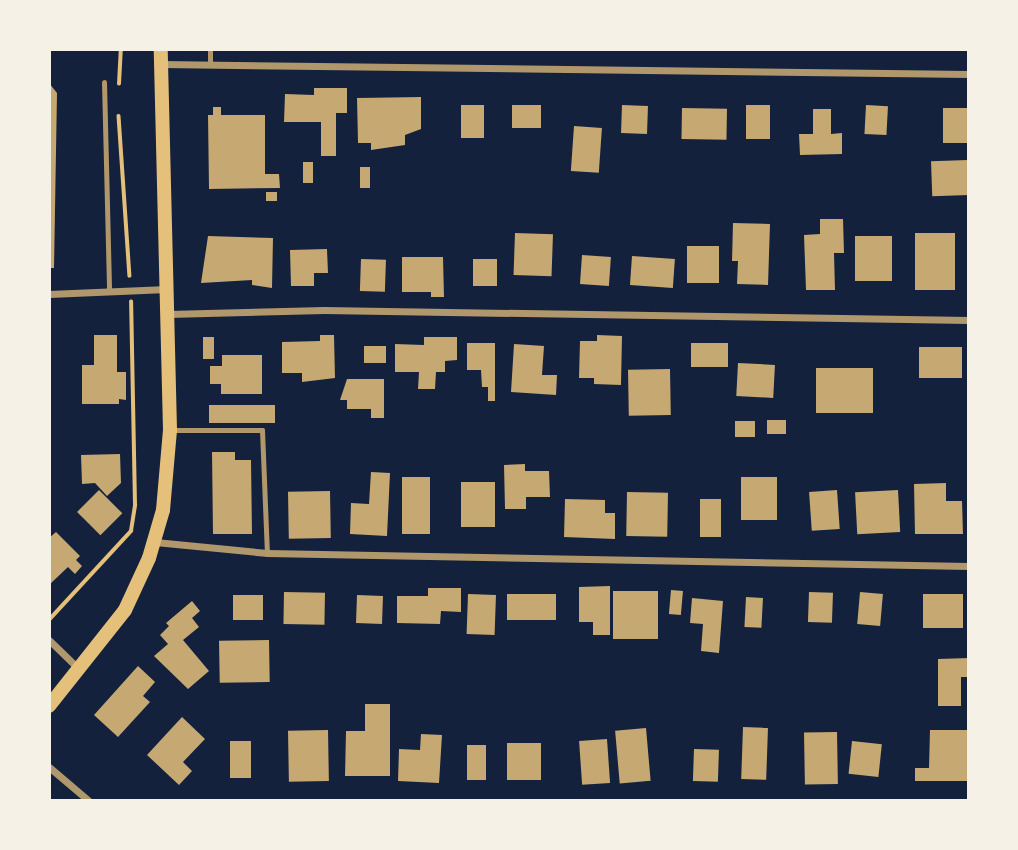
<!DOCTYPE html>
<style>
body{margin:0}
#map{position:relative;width:1018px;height:850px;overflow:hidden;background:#14213d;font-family:"Crimson Pro",serif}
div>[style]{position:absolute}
.building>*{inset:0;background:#c6a872;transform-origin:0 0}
.path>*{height:3.5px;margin:-1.75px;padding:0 1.75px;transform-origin:1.75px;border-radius:1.75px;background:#e5c07b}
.service>*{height:5px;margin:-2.5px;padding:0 2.5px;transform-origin:2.5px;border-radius:2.5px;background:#b1986c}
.minor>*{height:7px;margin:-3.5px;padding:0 3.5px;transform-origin:3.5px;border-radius:3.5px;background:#b1986c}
.secondary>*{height:14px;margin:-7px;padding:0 7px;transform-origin:7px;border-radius:7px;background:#e5c07b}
span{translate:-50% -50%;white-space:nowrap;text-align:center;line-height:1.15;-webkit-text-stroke:5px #f6f1e7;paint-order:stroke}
.frame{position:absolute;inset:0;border:51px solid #f6f1e7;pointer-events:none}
</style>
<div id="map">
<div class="building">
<div style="clip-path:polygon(49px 83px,57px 93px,54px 268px,49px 268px)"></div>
<div style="clip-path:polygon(314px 88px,347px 88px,347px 113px,336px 113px,336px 156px,321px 156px,321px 122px,284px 122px,285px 94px,314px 95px)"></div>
<div style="clip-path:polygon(421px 97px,421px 129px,405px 135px,405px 145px,371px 150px,371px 143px,358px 143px,357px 98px)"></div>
<div style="left:461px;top:105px;width:23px;height:33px"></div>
<div style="left:512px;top:105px;width:29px;height:23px"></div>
<div style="left:622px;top:105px;width:26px;height:28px;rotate:2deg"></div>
<div style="left:746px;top:105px;width:24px;height:34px"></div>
<div style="left:866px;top:105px;width:22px;height:29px;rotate:3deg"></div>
<div style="clip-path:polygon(213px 107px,221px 107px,221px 115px,265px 115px,265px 174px,279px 174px,280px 188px,209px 189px,208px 115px,213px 115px)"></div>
<div style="left:682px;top:108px;width:45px;height:31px;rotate:1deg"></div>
<div style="left:943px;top:108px;width:25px;height:35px"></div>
<div style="clip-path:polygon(813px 109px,831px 109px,831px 134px,842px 133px,842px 154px,800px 155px,799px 134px,813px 134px)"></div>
<div style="left:574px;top:126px;width:28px;height:45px;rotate:4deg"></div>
<div style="left:968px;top:160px;width:35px;height:37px;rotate:88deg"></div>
<div style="left:303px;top:162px;width:10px;height:21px"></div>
<div style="left:360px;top:167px;width:10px;height:21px"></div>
<div style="left:266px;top:192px;width:11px;height:9px"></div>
<div style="clip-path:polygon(820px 219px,843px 219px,844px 253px,834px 253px,835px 290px,806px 290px,804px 235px,820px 234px)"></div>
<div style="clip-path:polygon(733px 223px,770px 224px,768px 285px,737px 284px,738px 261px,732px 261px)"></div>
<div style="left:515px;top:233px;width:38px;height:42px;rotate:2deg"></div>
<div style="left:915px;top:233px;width:40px;height:57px"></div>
<div style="clip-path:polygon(208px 236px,273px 238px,272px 288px,252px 285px,252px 280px,201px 283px)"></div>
<div style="left:855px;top:236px;width:37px;height:45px"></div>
<div style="left:687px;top:246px;width:32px;height:37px"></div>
<div style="clip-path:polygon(327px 249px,328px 273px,314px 273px,314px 286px,291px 286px,290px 250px)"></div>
<div style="left:582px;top:255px;width:29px;height:29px;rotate:4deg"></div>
<div style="left:632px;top:256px;width:43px;height:29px;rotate:4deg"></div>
<div style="clip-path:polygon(402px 257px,443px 257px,444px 297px,431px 297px,431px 292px,402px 292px)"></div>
<div style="left:361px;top:259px;width:25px;height:32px;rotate:2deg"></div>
<div style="left:473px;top:259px;width:24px;height:27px"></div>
<div style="clip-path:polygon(94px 335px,117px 335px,117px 372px,126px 372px,126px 400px,119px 399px,119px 404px,82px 404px,82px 365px,94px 365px)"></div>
<div style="clip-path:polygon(320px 335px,334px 335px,335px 378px,302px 382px,302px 373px,282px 373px,282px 342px,320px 341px)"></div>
<div style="clip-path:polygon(597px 335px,622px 336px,621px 385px,594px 384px,594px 378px,579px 378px,580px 341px,597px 341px)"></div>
<div style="left:203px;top:337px;width:11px;height:22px"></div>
<div style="clip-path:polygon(424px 337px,457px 337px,457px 360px,445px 361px,445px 372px,436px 372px,435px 389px,418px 389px,419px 372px,395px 372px,395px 344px,424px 345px)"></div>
<div style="clip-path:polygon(467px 343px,495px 343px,495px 401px,488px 401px,488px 387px,482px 387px,481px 370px,467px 370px)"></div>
<div style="left:691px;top:343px;width:37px;height:24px"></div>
<div style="clip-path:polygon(514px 344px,544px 346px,542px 375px,557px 375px,556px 395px,511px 392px)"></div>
<div style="left:364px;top:346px;width:22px;height:17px"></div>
<div style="left:962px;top:347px;width:31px;height:43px;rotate:90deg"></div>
<div style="clip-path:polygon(222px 355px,262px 355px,262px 394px,221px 394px,221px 384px,210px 384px,210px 366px,222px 366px)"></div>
<div style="left:738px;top:363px;width:37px;height:33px;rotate:3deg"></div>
<div style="left:816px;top:368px;width:57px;height:45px"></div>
<div style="left:670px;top:369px;width:46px;height:42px;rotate:89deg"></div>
<div style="clip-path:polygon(347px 379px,384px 379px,384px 418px,371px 418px,371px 409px,347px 409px,347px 400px,340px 400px)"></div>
<div style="left:209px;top:405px;width:66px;height:18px"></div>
<div style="left:767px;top:420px;width:19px;height:14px"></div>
<div style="left:735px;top:421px;width:20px;height:16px"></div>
<div style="clip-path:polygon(212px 452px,235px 452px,235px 460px,251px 460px,252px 534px,213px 534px)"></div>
<div style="clip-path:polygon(120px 454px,121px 483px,107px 496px,95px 483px,82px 484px,81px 455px)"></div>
<div style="clip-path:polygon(525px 464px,525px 471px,549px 471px,550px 497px,526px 497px,526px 509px,505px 509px,504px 465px)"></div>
<div style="clip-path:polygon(371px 472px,390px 473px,387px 536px,350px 534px,351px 503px,369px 504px)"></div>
<div style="left:402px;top:477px;width:28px;height:57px"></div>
<div style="left:741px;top:477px;width:36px;height:43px"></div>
<div style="left:461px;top:482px;width:34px;height:45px"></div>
<div style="clip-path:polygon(946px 483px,946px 501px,962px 501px,963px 534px,915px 534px,914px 484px)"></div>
<div style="left:99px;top:490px;width:33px;height:31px;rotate:45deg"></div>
<div style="left:837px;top:490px;width:39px;height:28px;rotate:86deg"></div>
<div style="left:898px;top:490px;width:42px;height:43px;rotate:87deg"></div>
<div style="left:330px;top:491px;width:47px;height:42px;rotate:89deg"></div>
<div style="left:627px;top:492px;width:41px;height:44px;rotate:1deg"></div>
<div style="clip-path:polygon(565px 499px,605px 500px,605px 513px,615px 513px,615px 539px,564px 537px)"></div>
<div style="left:721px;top:499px;width:38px;height:21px;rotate:90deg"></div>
<div style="clip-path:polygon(56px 532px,80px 556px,76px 560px,82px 566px,75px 574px,68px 567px,49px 585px,49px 538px)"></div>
<div style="clip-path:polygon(610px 586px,610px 635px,593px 635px,593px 622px,579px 622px,579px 587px)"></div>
<div style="clip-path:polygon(428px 588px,461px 588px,461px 612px,441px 611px,440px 624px,397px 623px,397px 596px,428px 596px)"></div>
<div style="left:671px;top:590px;width:12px;height:24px;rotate:5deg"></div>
<div style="left:613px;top:591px;width:45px;height:48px"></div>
<div style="left:284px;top:592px;width:41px;height:32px;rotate:1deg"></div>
<div style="left:809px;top:592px;width:24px;height:30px;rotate:2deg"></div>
<div style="left:860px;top:592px;width:23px;height:32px;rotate:5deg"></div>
<div style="left:468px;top:594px;width:28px;height:40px;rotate:2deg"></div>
<div style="left:507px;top:594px;width:49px;height:26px"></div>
<div style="left:923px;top:594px;width:40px;height:34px"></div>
<div style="left:233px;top:595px;width:30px;height:25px"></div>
<div style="left:357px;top:595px;width:26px;height:28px;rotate:2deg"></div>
<div style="left:746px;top:597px;width:17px;height:30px;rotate:3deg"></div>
<div style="clip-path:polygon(692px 598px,723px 601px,719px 653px,701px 651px,703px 624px,690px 623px)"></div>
<div style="clip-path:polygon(192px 601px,200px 611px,192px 618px,199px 627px,183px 640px,209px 671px,188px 689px,154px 656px,168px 644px,160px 635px,169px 626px,166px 623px)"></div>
<div style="left:269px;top:640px;width:42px;height:50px;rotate:89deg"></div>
<div style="clip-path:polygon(969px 658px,969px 677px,961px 677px,961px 706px,938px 706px,938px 659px)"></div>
<div style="clip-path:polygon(138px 666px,155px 682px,143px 696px,150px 702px,118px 737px,94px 715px)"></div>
<div style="clip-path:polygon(365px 704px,390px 704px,390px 776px,345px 776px,346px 731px,365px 731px)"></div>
<div style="clip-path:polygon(182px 717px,205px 739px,183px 762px,192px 771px,179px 785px,147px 755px)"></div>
<div style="left:743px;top:727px;width:25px;height:52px;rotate:2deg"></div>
<div style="left:646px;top:728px;width:53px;height:31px;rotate:85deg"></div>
<div style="left:328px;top:730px;width:51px;height:40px;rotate:89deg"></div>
<div style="clip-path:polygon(930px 730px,969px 730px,969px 781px,915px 781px,915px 768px,929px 768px)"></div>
<div style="left:837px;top:732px;width:52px;height:33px;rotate:89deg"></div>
<div style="clip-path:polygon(421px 734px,442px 735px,439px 783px,398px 781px,399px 749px,420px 750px)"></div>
<div style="left:607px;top:739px;width:44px;height:28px;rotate:86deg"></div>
<div style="left:230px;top:741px;width:21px;height:37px"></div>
<div style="left:852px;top:741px;width:30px;height:33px;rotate:6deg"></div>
<div style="left:507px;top:743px;width:34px;height:37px"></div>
<div style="left:467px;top:745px;width:19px;height:35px"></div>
<div style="left:694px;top:749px;width:25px;height:32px;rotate:2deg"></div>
</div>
<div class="path">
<div style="left:119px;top:84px;width:35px;rotate:-87deg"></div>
<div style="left:119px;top:116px;width:160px;rotate:86.1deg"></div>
<div style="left:49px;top:620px;width:121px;rotate:-47.3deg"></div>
<div style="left:131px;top:531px;width:26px;rotate:-81deg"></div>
<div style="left:135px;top:505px;width:203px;rotate:-91.1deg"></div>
</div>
<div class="service">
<div style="left:210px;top:49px;width:14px;rotate:90deg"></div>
<div style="left:104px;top:82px;width:208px;rotate:88.6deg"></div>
<div style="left:172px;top:430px;width:90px"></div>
<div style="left:262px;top:430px;width:123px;rotate:87.7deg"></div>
</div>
<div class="minor">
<div style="left:161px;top:64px;width:808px;rotate:0.71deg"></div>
<div style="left:49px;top:294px;width:118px;rotate:-2.4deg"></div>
<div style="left:168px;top:314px;width:156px;rotate:-1.5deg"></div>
<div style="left:324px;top:310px;width:645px;rotate:0.89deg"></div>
<div style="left:155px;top:542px;width:113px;rotate:5.6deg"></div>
<div style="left:267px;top:553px;width:702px;rotate:1.06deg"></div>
<div style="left:49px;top:640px;width:43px;rotate:44.1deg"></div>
<div style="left:49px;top:767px;width:52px;rotate:40.4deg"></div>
</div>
<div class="secondary">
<div style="left:49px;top:706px;width:122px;rotate:-51.6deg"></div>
<div style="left:125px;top:610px;width:57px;rotate:-65.2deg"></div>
<div style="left:149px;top:558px;width:50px;rotate:-73.7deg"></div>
<div style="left:163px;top:510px;width:80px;rotate:-85deg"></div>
<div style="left:170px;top:430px;width:381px;rotate:-91.4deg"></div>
</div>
<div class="frame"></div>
</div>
